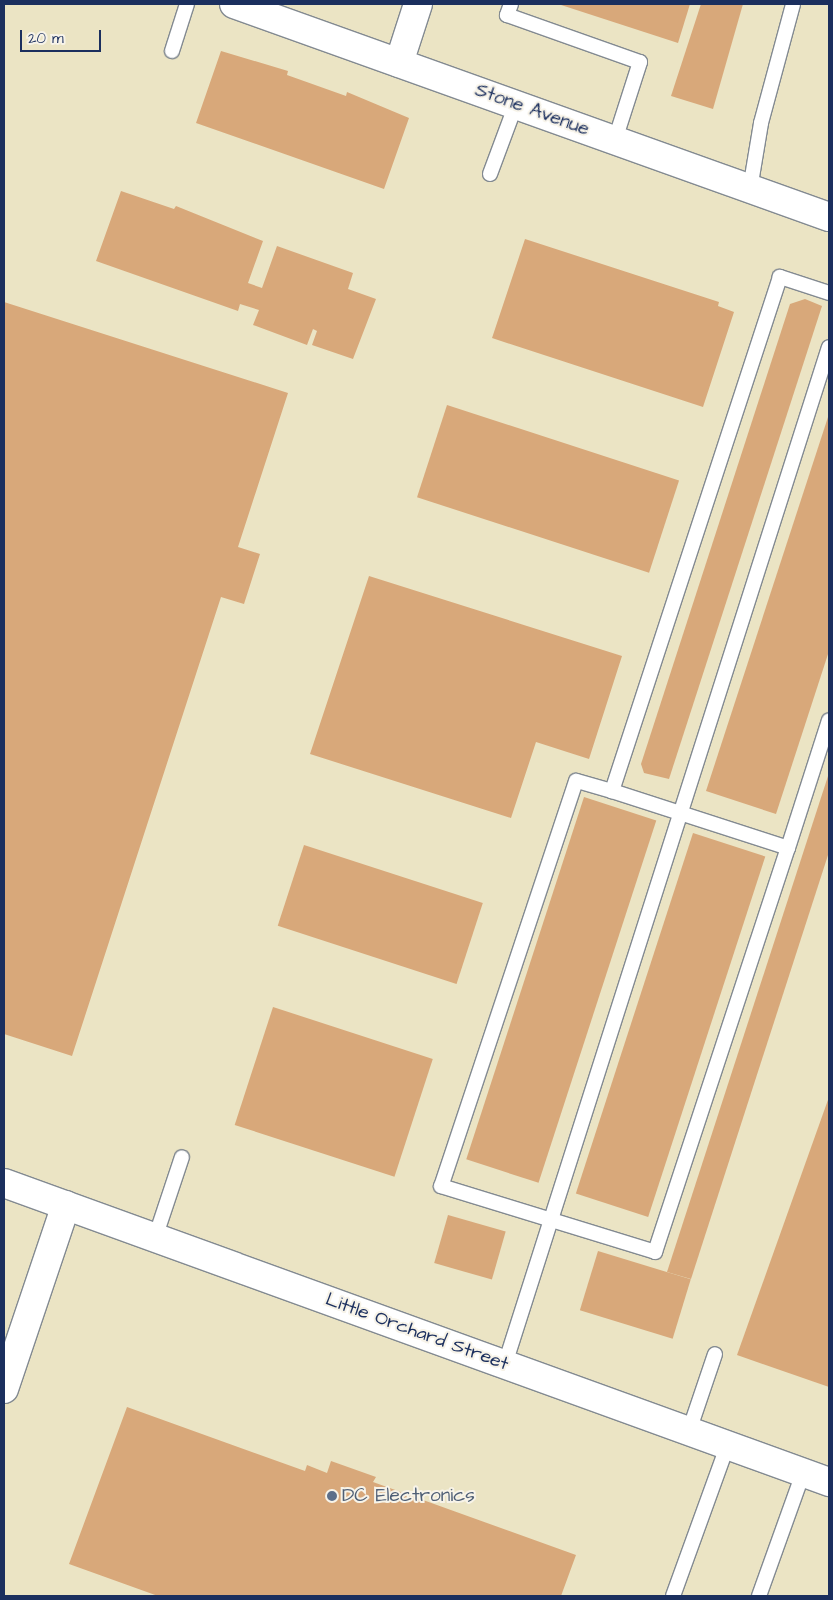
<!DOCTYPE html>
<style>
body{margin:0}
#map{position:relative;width:833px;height:1600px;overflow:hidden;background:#ebe4c4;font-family:"Architects Daughter",sans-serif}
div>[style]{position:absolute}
.building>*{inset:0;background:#d8a87a;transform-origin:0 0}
.roads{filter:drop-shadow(1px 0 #838a91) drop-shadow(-1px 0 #838a91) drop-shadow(0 1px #838a91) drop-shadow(0 -1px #838a91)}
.service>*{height:14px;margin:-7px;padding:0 7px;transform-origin:7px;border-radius:7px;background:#fff}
.minor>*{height:28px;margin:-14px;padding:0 14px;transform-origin:14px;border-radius:14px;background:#fff}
.tertiary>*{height:28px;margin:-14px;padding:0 14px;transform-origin:14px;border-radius:14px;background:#fff}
.dots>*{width:14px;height:14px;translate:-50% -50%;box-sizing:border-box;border:2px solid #f7f3e8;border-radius:50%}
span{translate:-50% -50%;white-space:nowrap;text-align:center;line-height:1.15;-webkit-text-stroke:4px #f7f3e8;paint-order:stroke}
.street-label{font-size:19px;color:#1b2f5e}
.service-label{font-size:19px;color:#4e5e75}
.left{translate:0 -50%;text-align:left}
.frame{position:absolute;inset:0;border:5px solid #1b2f5e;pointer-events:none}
.scale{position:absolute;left:20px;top:30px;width:81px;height:22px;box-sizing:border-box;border:2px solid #1b2f5e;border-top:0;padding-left:6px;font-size:15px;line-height:18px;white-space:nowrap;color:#1b2f5e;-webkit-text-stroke:4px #f7f3e8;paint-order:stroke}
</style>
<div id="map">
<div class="building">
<div style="clip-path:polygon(558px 4px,690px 4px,678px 43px)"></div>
<div style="clip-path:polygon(701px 4px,743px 4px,713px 109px,671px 96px)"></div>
<div style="clip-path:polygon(221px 51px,288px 71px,287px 75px,346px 96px,347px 92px,409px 118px,384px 189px,196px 123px)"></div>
<div style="clip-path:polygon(121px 191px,174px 209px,176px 206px,263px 241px,248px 283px,262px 288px,277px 246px,353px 273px,348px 289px,376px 299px,353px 359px,312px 345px,317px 331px,313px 329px,307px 345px,253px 325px,259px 310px,240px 304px,238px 311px,96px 261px)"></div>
<div style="clip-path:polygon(525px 239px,719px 302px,718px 306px,734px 312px,703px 407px,492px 338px)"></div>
<div style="clip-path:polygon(805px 299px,822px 306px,669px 779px,644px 773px,641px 764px,790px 304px)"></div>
<div style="clip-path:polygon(4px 302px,288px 393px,238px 547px,260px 554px,244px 604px,221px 597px,72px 1056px,4px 1034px)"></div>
<div style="left:447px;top:405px;width:244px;height:97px;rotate:18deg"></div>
<div style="clip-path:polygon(829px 414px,829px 651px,776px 814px,706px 791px)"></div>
<div style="clip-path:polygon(369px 576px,622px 656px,589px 759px,536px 742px,511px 818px,310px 754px)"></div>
<div style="clip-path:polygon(829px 773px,829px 852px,691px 1279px,667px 1272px)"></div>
<div style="left:584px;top:797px;width:76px;height:381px;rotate:18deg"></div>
<div style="left:693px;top:833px;width:76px;height:379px;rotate:18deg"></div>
<div style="left:304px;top:845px;width:188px;height:85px;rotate:18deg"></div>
<div style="left:273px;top:1007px;width:168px;height:124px;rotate:18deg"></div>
<div style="clip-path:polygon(829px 1097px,829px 1387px,737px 1355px)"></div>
<div style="left:448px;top:1215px;width:60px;height:50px;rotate:16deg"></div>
<div style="left:598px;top:1251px;width:97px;height:62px;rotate:17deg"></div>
<div style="clip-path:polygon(127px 1407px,305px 1471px,307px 1465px,327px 1473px,331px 1461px,376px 1477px,373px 1482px,576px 1555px,561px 1596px,158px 1596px,69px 1564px)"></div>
</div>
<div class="roads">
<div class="service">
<div style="left:511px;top:4px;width:12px;rotate:110deg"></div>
<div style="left:507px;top:15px;width:141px;rotate:19.5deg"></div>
<div style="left:640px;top:62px;width:82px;rotate:107.8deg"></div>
<div style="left:172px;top:51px;width:49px;rotate:-72.3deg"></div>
<div style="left:490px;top:174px;width:75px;rotate:-69.6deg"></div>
<div style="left:750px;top:189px;width:67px;rotate:-80.5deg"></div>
<div style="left:761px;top:123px;width:123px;rotate:-74.9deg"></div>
<div style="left:829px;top:293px;width:52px;rotate:-161.9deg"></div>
<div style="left:780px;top:277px;width:541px;rotate:108.1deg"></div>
<div style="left:612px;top:791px;width:185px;rotate:17.9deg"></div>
<div style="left:788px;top:848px;width:134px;rotate:-72.2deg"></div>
<div style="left:612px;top:791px;width:37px;rotate:-164deg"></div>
<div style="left:576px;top:781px;width:427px;rotate:108.4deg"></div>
<div style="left:441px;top:1186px;width:224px;rotate:17.1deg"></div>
<div style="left:655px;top:1252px;width:425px;rotate:-71.8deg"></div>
<div style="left:155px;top:1238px;width:85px;rotate:-71.6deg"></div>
<div style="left:505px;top:1364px;width:1067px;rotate:-72.33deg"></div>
<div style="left:689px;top:1431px;width:81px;rotate:-71.3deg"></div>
<div style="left:673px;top:1596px;width:162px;rotate:-70.1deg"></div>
<div style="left:759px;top:1596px;width:131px;rotate:-70.3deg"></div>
</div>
<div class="minor">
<div style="left:234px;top:4px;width:632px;rotate:19.7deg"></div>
<div style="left:399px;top:63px;width:62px;rotate:-72.1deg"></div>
</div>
<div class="tertiary">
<div style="left:4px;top:1183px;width:878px;rotate:19.92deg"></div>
<div style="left:4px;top:1389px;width:194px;rotate:-71.4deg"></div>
</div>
</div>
<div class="dots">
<div style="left:332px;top:1496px;background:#5c6f8a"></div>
</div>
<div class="street-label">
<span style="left:532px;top:110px;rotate:20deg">Stone Avenue</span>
<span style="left:417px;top:1332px;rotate:20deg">Little Orchard Street</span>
</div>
<div class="service-label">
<span class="left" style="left:342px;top:1496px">DC Electronics</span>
</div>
<div class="frame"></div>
<div class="scale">20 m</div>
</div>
